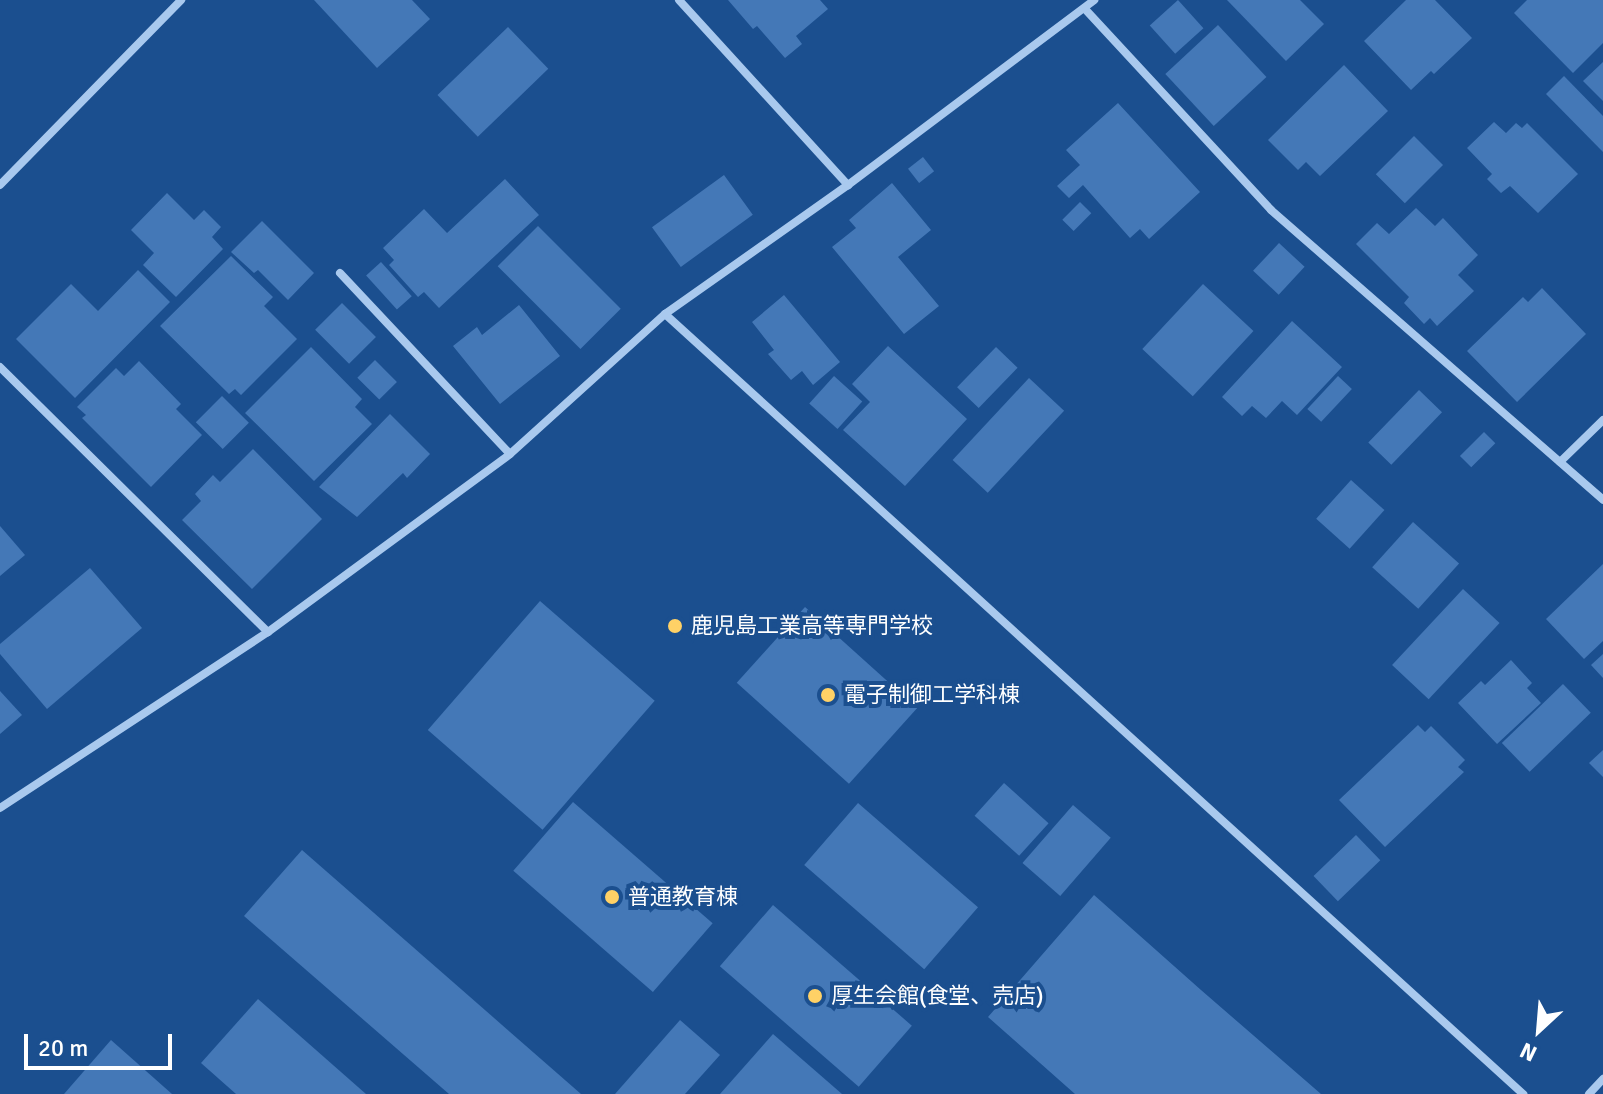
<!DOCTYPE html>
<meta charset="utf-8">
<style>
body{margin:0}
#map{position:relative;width:1603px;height:1094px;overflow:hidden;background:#1b4f8f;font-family:Signika,"Noto Sans JP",sans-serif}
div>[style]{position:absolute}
.building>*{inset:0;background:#4478b7;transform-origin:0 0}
.street>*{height:8px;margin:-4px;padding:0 4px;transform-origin:4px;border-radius:4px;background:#a9c9ee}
.dots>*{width:22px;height:22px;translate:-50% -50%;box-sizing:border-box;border:4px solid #1b4f8f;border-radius:50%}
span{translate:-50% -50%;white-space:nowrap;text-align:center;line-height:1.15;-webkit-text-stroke:8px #1b4f8f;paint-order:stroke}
.poi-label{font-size:22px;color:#fff}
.left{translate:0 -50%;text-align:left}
.north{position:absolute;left:1499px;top:990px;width:80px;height:80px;-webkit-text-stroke:6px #1b4f8f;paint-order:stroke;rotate:206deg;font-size:22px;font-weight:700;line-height:32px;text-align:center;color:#fff}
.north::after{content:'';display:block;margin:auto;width:28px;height:36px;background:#fff;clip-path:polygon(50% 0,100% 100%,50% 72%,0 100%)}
.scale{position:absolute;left:24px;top:1034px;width:148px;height:36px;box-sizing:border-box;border:4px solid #fff;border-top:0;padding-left:10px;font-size:24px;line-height:28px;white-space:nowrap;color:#fff;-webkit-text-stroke:6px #1b4f8f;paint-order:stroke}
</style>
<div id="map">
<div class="building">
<div style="clip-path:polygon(314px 0,412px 0,430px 19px,377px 68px)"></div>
<div style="clip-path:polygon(728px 0,820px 0,828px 9px,796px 36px,802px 44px,785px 58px,757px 26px,753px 29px)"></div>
<div style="left:1178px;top:0;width:38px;height:38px;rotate:48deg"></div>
<div style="clip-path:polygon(1227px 0,1300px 0,1324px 24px,1286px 61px)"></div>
<div style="clip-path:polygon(1406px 0,1435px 0,1472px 38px,1434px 74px,1431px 71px,1411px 90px,1364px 41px)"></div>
<div style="clip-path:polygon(1527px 0,1603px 0,1603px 43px,1573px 73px,1514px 13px)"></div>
<div style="left:1218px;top:25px;width:71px;height:72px;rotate:47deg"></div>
<div style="left:508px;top:27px;width:58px;height:98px;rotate:46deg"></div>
<div style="clip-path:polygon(1603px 62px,1603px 101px,1583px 81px)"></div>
<div style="clip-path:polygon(1344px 65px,1388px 111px,1320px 176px,1306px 162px,1298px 170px,1268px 140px)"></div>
<div style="clip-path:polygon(1564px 76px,1603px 116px,1603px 152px,1546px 94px)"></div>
<div style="clip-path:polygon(1118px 103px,1200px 192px,1149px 239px,1140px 229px,1130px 238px,1083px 185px,1069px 198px,1057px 186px,1080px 165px,1066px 150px)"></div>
<div style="clip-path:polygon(1494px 122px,1506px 133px,1516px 123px,1522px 128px,1527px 123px,1578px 174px,1538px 213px,1510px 186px,1501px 193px,1487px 179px,1492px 174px,1467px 148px)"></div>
<div style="left:1414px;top:136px;width:41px;height:54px;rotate:45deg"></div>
<div style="left:923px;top:157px;width:18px;height:19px;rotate:52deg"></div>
<div style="left:724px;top:175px;width:49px;height:89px;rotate:54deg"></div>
<div style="clip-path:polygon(505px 179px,539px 215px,439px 308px,424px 292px,418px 297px,389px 265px,394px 260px,383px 248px,424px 209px,447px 233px)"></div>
<div style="clip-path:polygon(892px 183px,931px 230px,898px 257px,939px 306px,904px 334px,832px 247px,856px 228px,849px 220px)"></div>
<div style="clip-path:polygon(167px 193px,194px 220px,204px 210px,221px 227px,212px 237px,223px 249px,176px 297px,143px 265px,154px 253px,131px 230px)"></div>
<div style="left:1080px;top:202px;width:16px;height:25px;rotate:45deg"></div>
<div style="clip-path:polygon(1416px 208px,1435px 226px,1443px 218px,1478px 255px,1458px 275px,1474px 291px,1437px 326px,1430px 318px,1424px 324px,1404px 303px,1409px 297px,1356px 244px,1377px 223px,1389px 234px)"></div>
<div style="clip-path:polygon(262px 221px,314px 273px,288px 300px,258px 270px,254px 273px,231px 252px)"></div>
<div style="left:538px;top:226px;width:117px;height:57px;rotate:45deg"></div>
<div style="left:1279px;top:243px;width:35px;height:38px;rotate:43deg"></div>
<div style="clip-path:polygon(231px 256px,273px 297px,264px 306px,297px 339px,241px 395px,235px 389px,229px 394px,160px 326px)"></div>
<div style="left:381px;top:262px;width:46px;height:20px;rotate:48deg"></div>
<div style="clip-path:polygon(138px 270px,170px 302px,75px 398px,16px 339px,71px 284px,98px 311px)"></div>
<div style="left:1203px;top:284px;width:69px;height:89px;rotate:43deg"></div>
<div style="clip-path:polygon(1542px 288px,1586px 334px,1517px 402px,1467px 351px,1523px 297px,1528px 302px)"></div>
<div style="clip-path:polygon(784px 295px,840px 362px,813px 385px,802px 371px,791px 380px,768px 354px,774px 350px,752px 322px)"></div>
<div style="left:342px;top:303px;width:48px;height:38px;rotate:45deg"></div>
<div style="clip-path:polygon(519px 305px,560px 356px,500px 404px,453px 346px,477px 327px,482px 335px)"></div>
<div style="clip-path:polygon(1292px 321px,1342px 367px,1297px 415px,1282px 401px,1266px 418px,1252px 406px,1242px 416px,1222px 397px)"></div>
<div style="clip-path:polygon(888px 346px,967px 419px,905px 486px,843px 430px,870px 402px,852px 384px)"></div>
<div style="clip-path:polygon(311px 347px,362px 399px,355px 407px,372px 424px,314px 481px,245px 413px)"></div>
<div style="left:996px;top:347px;width:30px;height:56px;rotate:44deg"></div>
<div style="left:375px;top:360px;width:31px;height:25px;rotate:45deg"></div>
<div style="clip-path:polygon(139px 361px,181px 404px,176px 409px,202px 435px,151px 487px,82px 418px,86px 415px,77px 407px,116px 368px,124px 376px)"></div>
<div style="left:834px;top:376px;width:38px;height:37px;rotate:42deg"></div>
<div style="left:1338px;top:376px;width:19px;height:45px;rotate:43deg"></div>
<div style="left:1029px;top:378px;width:48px;height:112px;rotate:43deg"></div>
<div style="left:1419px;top:390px;width:32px;height:73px;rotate:44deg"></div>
<div style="left:222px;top:396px;width:38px;height:37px;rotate:45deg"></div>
<div style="clip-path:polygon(390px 414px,430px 454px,407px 478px,403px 473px,357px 517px,319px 487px)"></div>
<div style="left:1484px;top:432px;width:16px;height:34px;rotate:45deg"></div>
<div style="clip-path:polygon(253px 449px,322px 519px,252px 589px,182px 520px,201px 501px,195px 494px,213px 475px,220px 482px)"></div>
<div style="left:1351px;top:480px;width:45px;height:52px;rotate:42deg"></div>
<div style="left:1413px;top:522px;width:62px;height:61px;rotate:42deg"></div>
<div style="clip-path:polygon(0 526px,25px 555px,0 576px)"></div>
<div style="clip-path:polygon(1603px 564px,1603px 641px,1584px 659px,1546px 619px)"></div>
<div style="clip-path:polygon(90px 568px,142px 628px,47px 709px,0 654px,0 644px)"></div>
<div style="left:1463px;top:589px;width:50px;height:104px;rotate:43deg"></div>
<div style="left:540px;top:601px;width:152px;height:171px;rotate:41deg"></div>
<div style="left:805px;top:607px;width:151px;height:102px;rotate:42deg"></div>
<div style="clip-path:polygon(1603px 654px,1603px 678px,1591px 665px)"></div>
<div style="clip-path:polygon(1511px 660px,1532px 683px,1527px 688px,1541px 703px,1497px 744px,1458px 703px,1481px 681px,1485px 685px)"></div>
<div style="left:1563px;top:684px;width:40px;height:85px;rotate:46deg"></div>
<div style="clip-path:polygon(0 691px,22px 715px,0 734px)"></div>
<div style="clip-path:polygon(1418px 725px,1425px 732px,1431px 726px,1465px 760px,1458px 767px,1464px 772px,1385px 847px,1339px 800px)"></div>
<div style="clip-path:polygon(1603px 750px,1603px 777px,1589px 763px)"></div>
<div style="left:1004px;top:783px;width:60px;height:44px;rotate:42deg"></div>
<div style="left:573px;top:802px;width:185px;height:91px;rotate:41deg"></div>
<div style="left:858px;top:803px;width:159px;height:82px;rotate:41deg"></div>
<div style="left:1073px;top:805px;width:50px;height:77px;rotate:41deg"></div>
<div style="left:1356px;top:835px;width:35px;height:59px;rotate:46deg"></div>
<div style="clip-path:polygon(302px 850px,581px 1094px,449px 1094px,244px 916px)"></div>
<div style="clip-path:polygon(1094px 895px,1201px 990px,1321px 1094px,1075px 1094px,988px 1017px)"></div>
<div style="left:773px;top:905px;width:184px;height:81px;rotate:41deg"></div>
<div style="clip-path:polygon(258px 999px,366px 1094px,236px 1094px,201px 1063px)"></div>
<div style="clip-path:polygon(680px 1020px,720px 1055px,685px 1094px,615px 1094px)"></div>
<div style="clip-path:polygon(773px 1034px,842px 1094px,720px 1094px)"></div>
<div style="clip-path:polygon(111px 1040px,172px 1094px,64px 1094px)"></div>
</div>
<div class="street">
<div style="left:679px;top:0;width:251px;rotate:47.6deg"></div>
<div style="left:1085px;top:9px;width:274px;rotate:47.2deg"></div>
<div style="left:1271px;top:210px;width:441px;rotate:41.1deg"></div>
<div style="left:0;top:185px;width:259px;rotate:-45.6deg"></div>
<div style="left:340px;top:273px;width:248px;rotate:46.8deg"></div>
<div style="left:665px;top:314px;width:1160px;rotate:42.27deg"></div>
<div style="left:0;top:367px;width:377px;rotate:44.7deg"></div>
<div style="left:1560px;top:462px;width:60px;rotate:-44.3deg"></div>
<div style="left:0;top:808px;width:321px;rotate:-33.3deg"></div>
<div style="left:268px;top:632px;width:300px;rotate:-36.3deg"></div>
<div style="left:510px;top:454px;width:209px;rotate:-42.1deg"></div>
<div style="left:665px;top:314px;width:224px;rotate:-35.2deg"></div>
<div style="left:848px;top:185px;width:308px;rotate:-36.9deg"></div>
<div style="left:1589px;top:1094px;width:21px;rotate:-47deg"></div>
</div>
<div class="dots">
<div style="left:675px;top:626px;background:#ffd166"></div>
<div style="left:828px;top:695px;background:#ffd166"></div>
<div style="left:612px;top:897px;background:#ffd166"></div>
<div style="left:815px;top:996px;background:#ffd166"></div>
</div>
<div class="poi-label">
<span class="left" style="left:691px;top:626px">鹿児島工業高等専門学校</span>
<span class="left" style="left:844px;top:695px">電子制御工学科棟</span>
<span class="left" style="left:628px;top:897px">普通教育棟</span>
<span class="left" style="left:831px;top:996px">厚生会館(食堂、売店)</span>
</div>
<div class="north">N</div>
<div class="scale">20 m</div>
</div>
